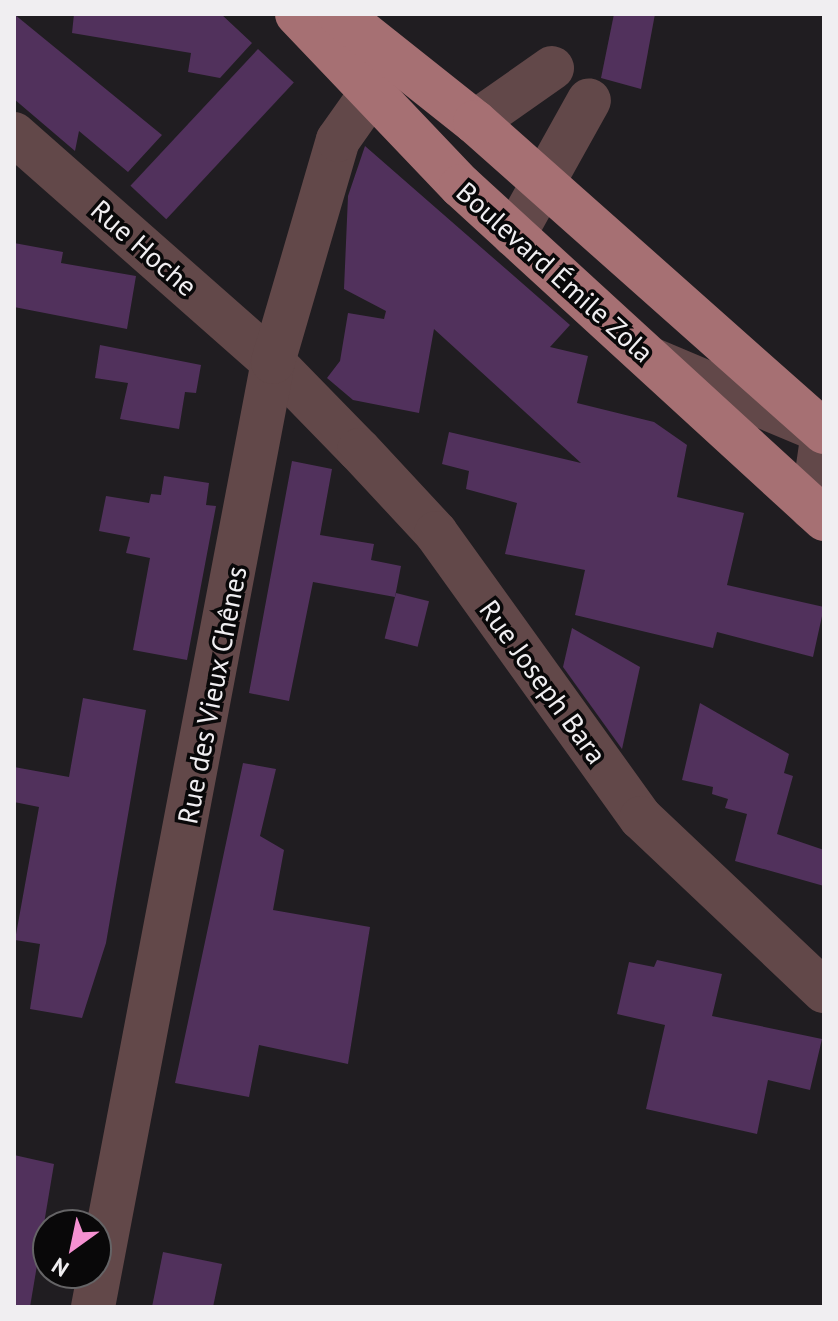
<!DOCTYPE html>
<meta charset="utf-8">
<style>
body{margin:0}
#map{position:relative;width:838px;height:1321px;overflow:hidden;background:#201d21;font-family:"PT Sans",sans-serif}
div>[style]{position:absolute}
.building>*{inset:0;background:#51315c;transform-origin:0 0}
.minor>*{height:44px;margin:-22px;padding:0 22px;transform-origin:22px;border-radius:22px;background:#624849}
.major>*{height:44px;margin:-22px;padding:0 22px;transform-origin:22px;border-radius:22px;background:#a67073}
span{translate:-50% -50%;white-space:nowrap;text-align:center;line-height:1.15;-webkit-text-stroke:7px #090809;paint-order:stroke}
.street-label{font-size:28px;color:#f0eef1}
.frame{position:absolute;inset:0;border:16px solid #f0eef1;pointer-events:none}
.north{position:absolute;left:32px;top:1209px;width:80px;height:80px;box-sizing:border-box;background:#090809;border:2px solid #656466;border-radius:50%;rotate:213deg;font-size:22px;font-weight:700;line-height:32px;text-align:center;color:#f0eef1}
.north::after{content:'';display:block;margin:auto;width:28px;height:36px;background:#f591d2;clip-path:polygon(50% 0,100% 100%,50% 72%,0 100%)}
</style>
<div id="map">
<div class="building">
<div style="clip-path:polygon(14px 14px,162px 135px,128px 172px,79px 131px,75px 151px,14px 99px)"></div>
<div style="clip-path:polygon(74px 14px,221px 14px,252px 43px,220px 78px,188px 72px,191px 53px,72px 33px)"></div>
<div style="clip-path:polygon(614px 14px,655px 14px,641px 89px,601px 78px)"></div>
<div style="left:258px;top:49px;width:49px;height:187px;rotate:43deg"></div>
<div style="clip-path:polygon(365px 146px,570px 325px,550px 347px,588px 356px,577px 403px,654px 422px,687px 445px,677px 497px,744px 513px,727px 585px,824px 607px,813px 657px,717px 632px,713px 648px,575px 615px,585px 570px,505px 554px,517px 503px,466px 489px,469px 471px,442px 464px,449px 432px,581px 463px,434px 329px,419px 413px,353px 400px,327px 378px,340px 361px,348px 313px,384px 319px,386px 311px,344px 289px,348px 196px)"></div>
<div style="clip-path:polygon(14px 243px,63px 252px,61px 263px,136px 276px,127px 329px,14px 307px)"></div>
<div style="clip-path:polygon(100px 345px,201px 365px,196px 393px,185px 392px,179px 429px,120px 419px,128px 383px,95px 378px)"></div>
<div style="clip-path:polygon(292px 461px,332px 469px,320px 535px,374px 544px,371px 560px,401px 566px,395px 597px,313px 582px,289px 701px,249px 693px)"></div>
<div style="clip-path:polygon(164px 476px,209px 483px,206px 505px,216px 506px,187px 660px,133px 650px,150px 558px,126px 553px,130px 537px,99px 531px,106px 496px,149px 503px,151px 494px,161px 495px)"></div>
<div style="left:396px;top:593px;width:34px;height:47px;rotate:14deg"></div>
<div style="clip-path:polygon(572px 628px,640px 667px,622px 749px,563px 667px)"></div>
<div style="clip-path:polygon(83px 698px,146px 710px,106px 943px,82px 1018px,30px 1009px,40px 944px,15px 940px,39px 807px,14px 802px,14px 767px,69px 777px)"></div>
<div style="clip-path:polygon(700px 703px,789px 754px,784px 773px,793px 776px,777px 834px,824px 850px,824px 886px,735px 861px,747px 814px,725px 808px,728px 799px,712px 794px,713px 787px,682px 780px)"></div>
<div style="clip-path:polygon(243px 763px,276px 769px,260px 836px,284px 850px,273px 910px,370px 927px,348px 1064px,259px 1045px,249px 1097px,175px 1083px)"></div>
<div style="clip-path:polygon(657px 960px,722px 974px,712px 1016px,822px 1039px,810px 1090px,768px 1080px,757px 1134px,646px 1109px,665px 1025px,617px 1014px,629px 962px,654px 967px)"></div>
<div style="clip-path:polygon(14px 1155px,54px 1164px,30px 1307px,14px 1307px)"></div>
<div style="clip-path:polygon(163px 1252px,222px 1264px,213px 1307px,152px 1307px)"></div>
</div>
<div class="minor">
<div style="left:475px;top:122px;width:94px;rotate:-35deg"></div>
<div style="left:14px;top:134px;width:345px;rotate:41.4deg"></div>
<div style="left:273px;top:362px;width:123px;rotate:45.7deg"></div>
<div style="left:359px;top:450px;width:113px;rotate:47.1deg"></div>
<div style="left:436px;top:533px;width:351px;rotate:54.3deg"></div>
<div style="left:641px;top:818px;width:252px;rotate:43.4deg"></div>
<div style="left:514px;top:235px;width:154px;rotate:-60.9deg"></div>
<div style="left:653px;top:360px;width:175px;rotate:22.9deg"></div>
<div style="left:812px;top:508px;width:77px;rotate:-81.8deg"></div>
<div style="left:93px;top:1307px;width:962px;rotate:-79.22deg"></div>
<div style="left:273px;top:362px;width:231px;rotate:-73.7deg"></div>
<div style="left:338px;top:140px;width:54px;rotate:-54.8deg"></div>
</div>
<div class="major">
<div style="left:297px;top:14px;width:238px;rotate:46.4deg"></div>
<div style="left:461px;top:186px;width:493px;rotate:42.5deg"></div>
<div style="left:339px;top:14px;width:174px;rotate:38.5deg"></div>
<div style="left:475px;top:122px;width:467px;rotate:41.6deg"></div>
</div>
<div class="street-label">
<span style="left:144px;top:248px;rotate:41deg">Rue Hoche</span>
<span style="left:555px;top:272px;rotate:42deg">Boulevard Émile Zola</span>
<span style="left:543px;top:682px;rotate:54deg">Rue Joseph Bara</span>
<span style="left:212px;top:695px;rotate:-79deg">Rue des Vieux Chênes</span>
</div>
<div class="frame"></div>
<div class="north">N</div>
</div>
